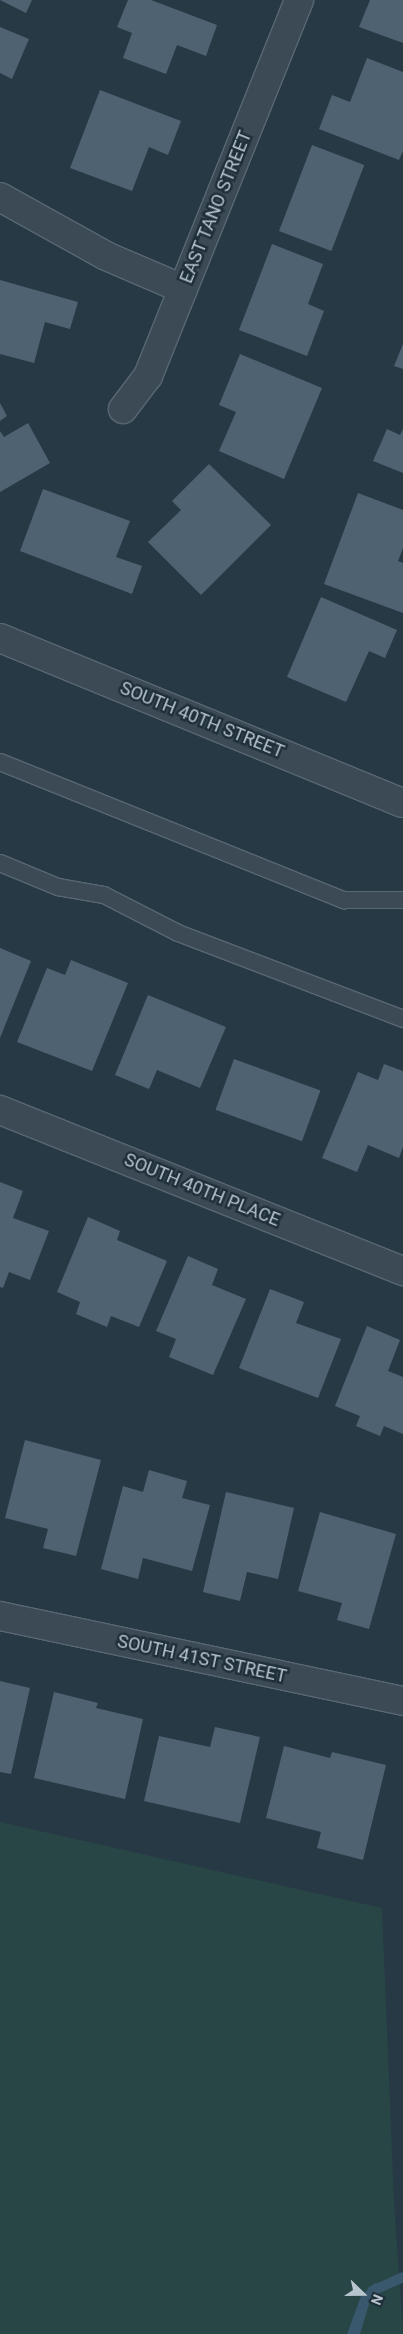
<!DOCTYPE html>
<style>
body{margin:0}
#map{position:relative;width:403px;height:2334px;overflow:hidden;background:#263945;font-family:Roboto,sans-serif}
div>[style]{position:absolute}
.green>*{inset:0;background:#284645}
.water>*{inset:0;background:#39576d}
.stream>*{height:10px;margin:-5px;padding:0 5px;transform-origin:5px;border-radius:5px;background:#39576d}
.building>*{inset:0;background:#4f6271;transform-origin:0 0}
.roads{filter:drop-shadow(1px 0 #596772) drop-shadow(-1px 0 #596772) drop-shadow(0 1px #596772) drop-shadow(0 -1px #596772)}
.lane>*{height:16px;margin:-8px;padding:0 8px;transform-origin:8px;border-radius:8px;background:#3b4a55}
.street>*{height:28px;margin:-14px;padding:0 14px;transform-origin:14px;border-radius:14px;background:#3b4a55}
span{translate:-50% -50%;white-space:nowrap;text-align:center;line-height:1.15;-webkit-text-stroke:5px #1f2f3a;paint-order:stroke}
.street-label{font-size:18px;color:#b8c4ce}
.north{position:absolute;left:338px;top:2269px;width:50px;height:50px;-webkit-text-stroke:4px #1f2f3a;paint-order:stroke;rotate:112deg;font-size:14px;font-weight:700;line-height:20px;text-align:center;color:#b8c4ce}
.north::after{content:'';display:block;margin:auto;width:18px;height:22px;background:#b8c4ce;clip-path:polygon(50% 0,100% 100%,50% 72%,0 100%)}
</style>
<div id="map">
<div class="green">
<div style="clip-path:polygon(0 1822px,382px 1908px,394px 2201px,403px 2334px,0 2334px)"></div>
</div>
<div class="water">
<div style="clip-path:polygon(375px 2283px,382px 2286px,370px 2301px,360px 2334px,347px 2334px,361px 2296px)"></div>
</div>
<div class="stream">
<div style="left:372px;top:2291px;width:34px;rotate:-24deg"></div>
</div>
<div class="building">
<div style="clip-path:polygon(0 0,32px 0,26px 13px)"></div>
<div style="clip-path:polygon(128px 0,151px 0,217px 25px,206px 56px,177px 45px,166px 74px,123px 58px,132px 33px,117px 27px)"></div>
<div style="clip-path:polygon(370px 0,403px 0,403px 43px,359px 27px)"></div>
<div style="clip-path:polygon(0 27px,29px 39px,12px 79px,0 73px)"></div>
<div style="clip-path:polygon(367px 58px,403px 72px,403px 151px,399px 160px,319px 129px,332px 95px,350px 102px)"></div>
<div style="clip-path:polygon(100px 90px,181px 121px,168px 155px,149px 147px,132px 191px,70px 168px)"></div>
<div style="left:312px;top:145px;width:56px;height:92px;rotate:21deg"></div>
<div style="clip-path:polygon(272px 244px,323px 264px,308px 304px,324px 311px,307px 356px,239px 330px)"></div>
<div style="clip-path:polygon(0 280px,78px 302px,70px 329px,45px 322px,34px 363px,0 354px)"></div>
<div style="clip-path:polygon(403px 344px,403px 369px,394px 366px)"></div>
<div style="clip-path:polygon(240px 354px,322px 388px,284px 479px,219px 451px,236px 412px,219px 405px)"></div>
<div style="clip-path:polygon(0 403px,7px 416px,0 421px)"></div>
<div style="clip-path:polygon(28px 423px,50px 463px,0 492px,0 431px,4px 437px)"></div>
<div style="clip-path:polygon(387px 429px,400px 435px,403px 429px,403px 473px,373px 461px)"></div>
<div style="clip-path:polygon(209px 464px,271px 525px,201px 595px,148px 542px,181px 510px,172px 501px)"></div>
<div style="clip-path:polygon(43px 489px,130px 521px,116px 557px,142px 566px,132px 594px,20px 551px)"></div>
<div style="clip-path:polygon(358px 493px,403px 510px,403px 548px,398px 561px,403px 563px,403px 613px,324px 584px)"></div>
<div style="clip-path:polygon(321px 597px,397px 630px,385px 658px,369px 651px,346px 702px,287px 677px)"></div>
<div style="clip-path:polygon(0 948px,31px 961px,0 1038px)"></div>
<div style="clip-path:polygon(71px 960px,128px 983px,92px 1071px,17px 1042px,47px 968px,65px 975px)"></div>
<div style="clip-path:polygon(148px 995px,226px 1027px,200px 1088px,157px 1070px,149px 1089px,115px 1075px)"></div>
<div style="left:234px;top:1059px;width:92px;height:54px;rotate:20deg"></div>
<div style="clip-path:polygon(384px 1064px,403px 1071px,403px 1147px,399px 1158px,368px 1145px,357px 1172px,322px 1158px,358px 1072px,378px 1080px)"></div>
<div style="clip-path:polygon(0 1182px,23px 1191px,13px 1218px,49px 1231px,30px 1280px,9px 1272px,3px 1288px,0 1287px)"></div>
<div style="clip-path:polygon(88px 1217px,120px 1231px,117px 1240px,167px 1261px,139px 1327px,111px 1316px,107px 1327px,76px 1314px,80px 1302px,57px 1292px)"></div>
<div style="clip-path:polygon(188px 1256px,218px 1269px,212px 1285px,246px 1299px,213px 1375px,169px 1357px,176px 1339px,156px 1331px)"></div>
<div style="clip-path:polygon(270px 1289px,304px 1302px,296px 1323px,341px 1339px,318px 1398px,239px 1368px)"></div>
<div style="clip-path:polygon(367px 1326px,400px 1340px,388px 1371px,403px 1377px,403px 1434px,384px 1426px,380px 1436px,356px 1426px,360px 1416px,335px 1406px)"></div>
<div style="clip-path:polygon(25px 1440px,101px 1460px,76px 1556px,43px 1548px,48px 1529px,5px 1518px)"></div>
<div style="clip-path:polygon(149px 1470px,187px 1481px,182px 1498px,210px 1505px,192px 1571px,143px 1558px,138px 1579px,101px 1569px,123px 1486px,143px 1492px)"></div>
<div style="clip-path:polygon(226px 1492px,294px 1508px,278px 1579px,247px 1572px,240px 1601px,203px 1592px)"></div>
<div style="clip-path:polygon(320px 1512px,396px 1534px,369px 1629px,337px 1620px,342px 1603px,298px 1591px)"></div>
<div style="clip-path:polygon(0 1681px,30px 1688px,11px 1774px,0 1772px)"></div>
<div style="clip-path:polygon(54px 1692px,98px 1703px,96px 1708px,143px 1719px,125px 1799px,34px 1778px)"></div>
<div style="clip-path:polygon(215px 1727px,260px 1737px,240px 1823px,144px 1801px,159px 1736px,210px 1747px)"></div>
<div style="clip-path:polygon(284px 1746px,330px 1758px,332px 1752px,386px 1765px,363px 1860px,317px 1848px,321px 1832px,266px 1818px)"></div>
</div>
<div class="roads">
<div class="lane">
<div style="left:0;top:762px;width:371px;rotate:21.9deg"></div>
<div style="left:344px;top:900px;width:59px"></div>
<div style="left:0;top:863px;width:63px;rotate:22.5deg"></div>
<div style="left:58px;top:887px;width:47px;rotate:9.9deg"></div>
<div style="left:104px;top:895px;width:83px;rotate:27.2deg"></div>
<div style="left:178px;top:933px;width:241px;rotate:20.9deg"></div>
</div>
<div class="street">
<div style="left:0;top:197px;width:121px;rotate:29.1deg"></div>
<div style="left:106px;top:256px;width:84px;rotate:23.2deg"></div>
<div style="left:123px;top:409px;width:41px;rotate:-52.9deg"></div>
<div style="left:148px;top:376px;width:405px;rotate:-68.1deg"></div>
<div style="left:0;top:638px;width:435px;rotate:22.3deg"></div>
<div style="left:0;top:1110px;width:434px;rotate:21.8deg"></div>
<div style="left:0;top:1616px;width:412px;rotate:11.9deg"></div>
</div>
</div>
<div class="street-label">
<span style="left:216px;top:207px;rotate:-68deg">EAST TANO STREET</span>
<span style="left:202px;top:720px;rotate:22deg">SOUTH 40TH STREET</span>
<span style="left:202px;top:1190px;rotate:22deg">SOUTH 40TH PLACE</span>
<span style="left:202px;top:1659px;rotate:12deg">SOUTH 41ST STREET</span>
</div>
<div class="north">N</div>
</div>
